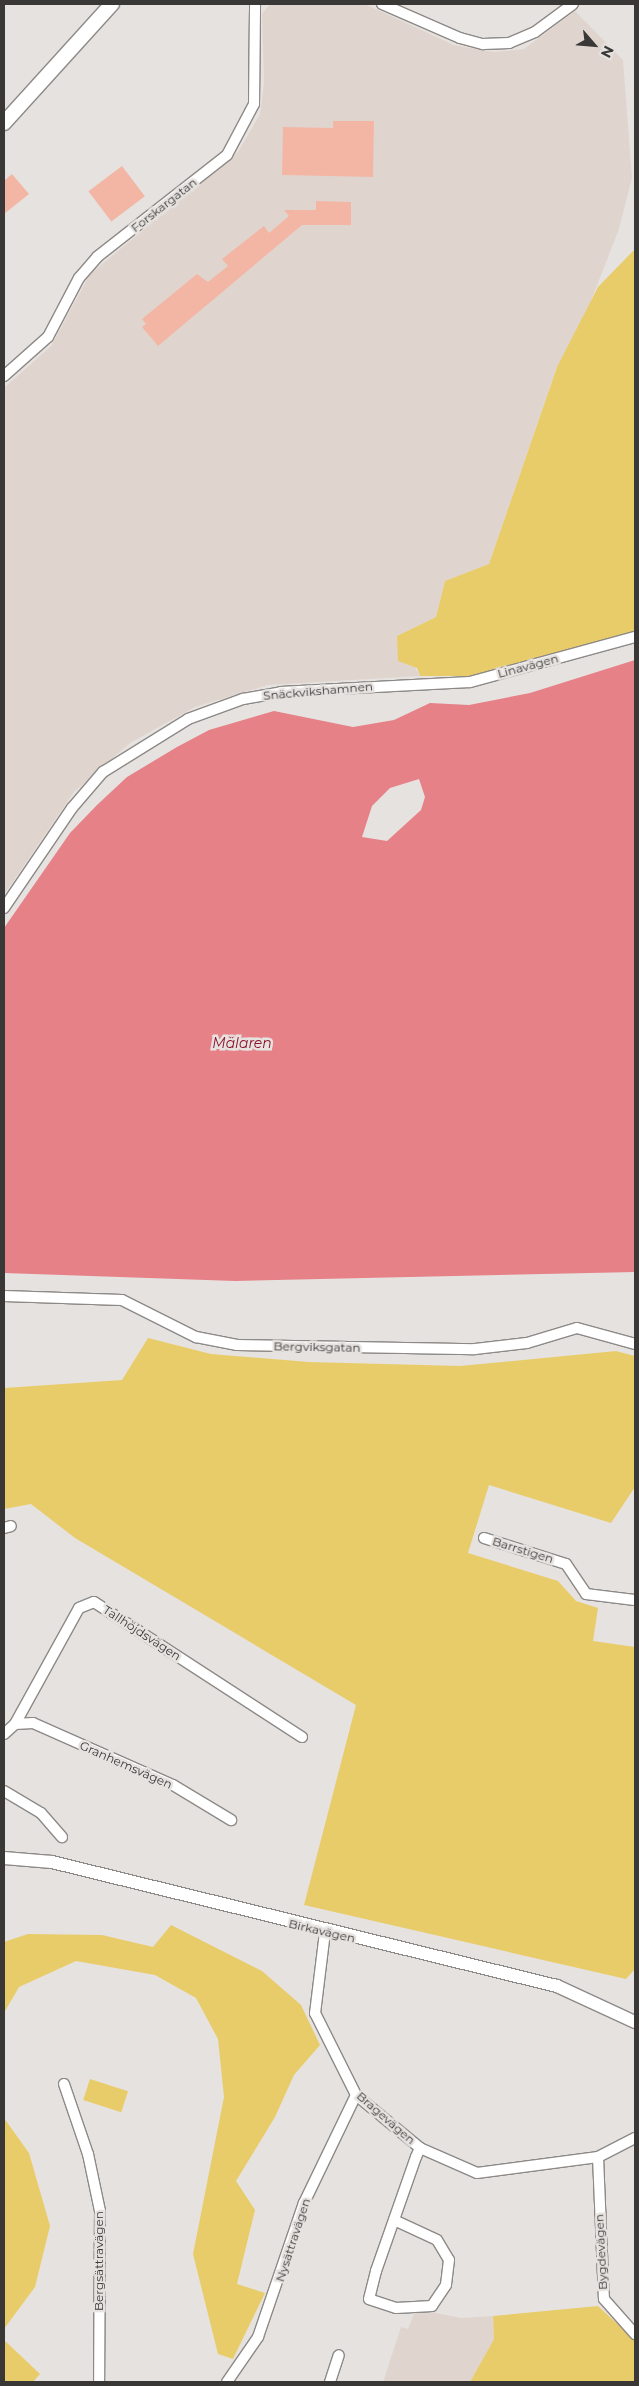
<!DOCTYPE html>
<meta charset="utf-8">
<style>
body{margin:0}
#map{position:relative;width:639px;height:2386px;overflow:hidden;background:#e6e2df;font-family:Montserrat,sans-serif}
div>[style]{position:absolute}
.built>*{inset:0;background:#e0d5ce}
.green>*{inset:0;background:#e9cc6a;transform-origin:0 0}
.water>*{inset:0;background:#e78188}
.building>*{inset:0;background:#f3b6a5;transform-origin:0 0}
.roads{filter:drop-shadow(1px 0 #8d8987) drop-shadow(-1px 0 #8d8987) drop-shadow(0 1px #8d8987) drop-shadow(0 -1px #8d8987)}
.minor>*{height:10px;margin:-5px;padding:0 5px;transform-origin:5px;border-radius:5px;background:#fff}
.tertiary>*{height:12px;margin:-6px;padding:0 6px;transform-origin:6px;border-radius:6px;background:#fff}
.secondary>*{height:14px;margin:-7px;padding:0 7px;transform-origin:7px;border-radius:7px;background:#fff}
span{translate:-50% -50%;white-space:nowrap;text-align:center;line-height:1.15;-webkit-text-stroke:5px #e6e2df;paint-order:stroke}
.street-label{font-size:12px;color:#393837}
.water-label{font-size:14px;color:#8d102d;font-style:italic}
.frame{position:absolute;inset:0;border:5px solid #393837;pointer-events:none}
.north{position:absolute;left:569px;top:20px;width:50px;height:50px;-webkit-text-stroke:4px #e6e2df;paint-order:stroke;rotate:117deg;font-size:14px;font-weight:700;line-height:20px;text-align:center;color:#393837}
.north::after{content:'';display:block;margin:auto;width:18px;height:22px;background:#393837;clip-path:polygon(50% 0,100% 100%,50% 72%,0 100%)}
</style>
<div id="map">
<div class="built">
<div style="clip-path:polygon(270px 4px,367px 5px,454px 45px,494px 52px,524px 49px,575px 11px,623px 60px,632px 178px,619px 229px,582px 324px,556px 369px,489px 564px,445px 581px,436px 617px,397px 636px,420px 676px,268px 685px,195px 707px,130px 743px,74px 792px,4px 895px,4px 388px,51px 346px,90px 274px,238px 152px,260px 114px,264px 83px,262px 14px)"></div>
<div style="clip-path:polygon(416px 2309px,461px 2318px,493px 2316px,494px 2339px,470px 2382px,383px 2382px,401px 2327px,408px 2329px)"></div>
</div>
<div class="green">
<div style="clip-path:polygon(635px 249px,635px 631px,508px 669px,471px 676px,420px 676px,417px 668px,398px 661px,397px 636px,436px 617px,445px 581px,489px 564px,557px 367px,598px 287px)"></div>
<div style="clip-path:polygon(148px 1338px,211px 1354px,309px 1362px,460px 1366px,616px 1351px,635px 1356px,635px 1487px,611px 1523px,489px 1485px,468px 1553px,558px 1581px,576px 1601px,598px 1608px,593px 1641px,635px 1647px,635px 1969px,626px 1979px,304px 1905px,356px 1705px,75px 1538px,31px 1504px,4px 1509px,4px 1388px,122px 1380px)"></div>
<div style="clip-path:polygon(171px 1925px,262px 1971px,301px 2005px,320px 2045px,294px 2075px,275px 2117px,236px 2181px,255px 2210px,237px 2284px,265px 2293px,233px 2359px,218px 2354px,193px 2254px,224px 2097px,218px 2039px,196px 1998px,155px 1975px,76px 1961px,19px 1987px,4px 2013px,4px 1942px,28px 1934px,102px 1935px,153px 1947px)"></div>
<div style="left:90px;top:2079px;width:40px;height:22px;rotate:18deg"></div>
<div style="clip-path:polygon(4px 2118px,29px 2153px,50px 2226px,35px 2287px,4px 2329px)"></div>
<div style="clip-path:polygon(598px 2306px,635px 2340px,635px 2382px,470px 2382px,494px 2339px,493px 2316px)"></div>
<div style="clip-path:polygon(4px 2340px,40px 2374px,33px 2382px,4px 2382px)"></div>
</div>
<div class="water">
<div style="clip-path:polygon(evenodd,635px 660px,635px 1272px,235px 1281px,4px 1273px,4px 928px,70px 833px,97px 805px,127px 777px,177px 747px,209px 730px,274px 711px,353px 727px,394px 720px,430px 703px,469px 705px,530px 693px,635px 660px,419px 779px,425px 797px,421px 810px,387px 841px,362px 837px,372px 806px,390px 788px,419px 779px)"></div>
</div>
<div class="building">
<div style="clip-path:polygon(333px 121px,374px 121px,373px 177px,282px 175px,283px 127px,333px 128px)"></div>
<div style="left:122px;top:166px;width:38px;height:42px;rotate:53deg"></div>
<div style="clip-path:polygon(12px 174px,29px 194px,4px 214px,4px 181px)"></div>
<div style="clip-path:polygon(316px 201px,351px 202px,351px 225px,302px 225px,158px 346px,142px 327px,146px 324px,142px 319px,197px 274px,208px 282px,228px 266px,222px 259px,264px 226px,269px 233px,289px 216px,284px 210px,316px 210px)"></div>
</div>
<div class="roads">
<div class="minor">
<div style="left:382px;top:4px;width:85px;rotate:23.6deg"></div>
<div style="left:460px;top:38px;width:24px;rotate:15deg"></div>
<div style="left:483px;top:44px;width:26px;rotate:-2deg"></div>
<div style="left:509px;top:43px;width:28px;rotate:-23deg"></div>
<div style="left:535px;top:32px;width:47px;rotate:-36.4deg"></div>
<div style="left:4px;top:376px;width:59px;rotate:-41.6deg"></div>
<div style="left:48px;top:337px;width:67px;rotate:-62.3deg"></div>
<div style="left:79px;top:278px;width:28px;rotate:-49deg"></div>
<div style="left:97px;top:257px;width:165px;rotate:-38.1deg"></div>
<div style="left:227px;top:155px;width:58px;rotate:-62.1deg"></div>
<div style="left:254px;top:104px;width:100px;rotate:-89.4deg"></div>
<div style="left:4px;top:908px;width:121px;rotate:-55.8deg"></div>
<div style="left:72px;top:808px;width:48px;rotate:-49.3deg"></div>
<div style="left:103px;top:772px;width:100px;rotate:-31.9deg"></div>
<div style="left:188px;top:719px;width:59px;rotate:-20deg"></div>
<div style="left:243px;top:699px;width:39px;rotate:-10deg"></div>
<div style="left:281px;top:692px;width:189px;rotate:-3deg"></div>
<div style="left:470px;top:682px;width:171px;rotate:-15.3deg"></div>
<div style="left:4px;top:1296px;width:118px;rotate:1.9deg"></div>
<div style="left:122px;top:1300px;width:83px;rotate:26.6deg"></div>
<div style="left:196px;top:1337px;width:42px;rotate:11deg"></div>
<div style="left:237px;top:1345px;width:238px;rotate:1deg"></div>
<div style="left:475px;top:1349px;width:52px;rotate:-6.6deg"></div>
<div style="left:527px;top:1343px;width:52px;rotate:-16.7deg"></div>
<div style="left:577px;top:1328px;width:60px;rotate:15.4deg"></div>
<div style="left:4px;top:1528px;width:7px;rotate:-16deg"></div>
<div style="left:484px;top:1538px;width:86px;rotate:17.6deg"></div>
<div style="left:566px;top:1564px;width:36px;rotate:56deg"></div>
<div style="left:586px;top:1594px;width:49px;rotate:7deg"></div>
<div style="left:15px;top:1724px;width:18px;rotate:-3deg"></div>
<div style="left:33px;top:1723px;width:153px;rotate:23.9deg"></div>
<div style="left:173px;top:1785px;width:68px;rotate:31.1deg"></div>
<div style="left:4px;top:1734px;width:15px;rotate:-42deg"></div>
<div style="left:15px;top:1724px;width:132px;rotate:-61.1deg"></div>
<div style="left:79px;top:1608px;width:16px;rotate:-22deg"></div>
<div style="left:94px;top:1602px;width:248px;rotate:33deg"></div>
<div style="left:4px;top:1791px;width:43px;rotate:30.7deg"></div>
<div style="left:41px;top:1813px;width:32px;rotate:49deg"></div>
<div style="left:325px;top:1932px;width:82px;rotate:97deg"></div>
<div style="left:315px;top:2013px;width:92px;rotate:63.4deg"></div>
<div style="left:356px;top:2095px;width:83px;rotate:39.6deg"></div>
<div style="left:420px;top:2148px;width:62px;rotate:23.7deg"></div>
<div style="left:477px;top:2173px;width:122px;rotate:-7.5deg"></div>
<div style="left:598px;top:2157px;width:42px;rotate:-27.2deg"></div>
<div style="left:64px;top:2084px;width:74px;rotate:71.1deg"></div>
<div style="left:88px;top:2154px;width:58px;rotate:78.1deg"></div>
<div style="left:100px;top:2211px;width:171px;rotate:90.3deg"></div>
<div style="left:598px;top:2157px;width:142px;rotate:87.6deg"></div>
<div style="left:604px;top:2299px;width:47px;rotate:48.5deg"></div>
<div style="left:394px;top:2220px;width:47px;rotate:24.9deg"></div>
<div style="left:437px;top:2240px;width:23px;rotate:59deg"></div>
<div style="left:449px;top:2260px;width:25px;rotate:97deg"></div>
<div style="left:446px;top:2285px;width:25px;rotate:124deg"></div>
<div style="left:432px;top:2306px;width:36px;rotate:177deg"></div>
<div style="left:396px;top:2308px;width:28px;rotate:-162deg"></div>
<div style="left:369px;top:2299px;width:29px;rotate:-76deg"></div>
<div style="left:376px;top:2271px;width:121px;rotate:-70.7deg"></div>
<div style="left:416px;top:2157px;width:10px;rotate:-66deg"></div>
<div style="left:227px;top:2382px;width:55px;rotate:-55.4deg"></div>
<div style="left:258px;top:2337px;width:142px;rotate:-71.1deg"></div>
<div style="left:304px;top:2203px;width:120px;rotate:-64.3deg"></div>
<div style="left:330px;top:2382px;width:28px;rotate:-72deg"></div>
</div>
<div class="tertiary">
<div style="left:4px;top:1858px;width:48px;rotate:4.8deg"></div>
<div style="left:52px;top:1862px;width:520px;rotate:13.8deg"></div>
<div style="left:557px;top:1986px;width:86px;rotate:24.8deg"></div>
</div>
<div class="secondary">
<div style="left:4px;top:123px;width:161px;rotate:-47.8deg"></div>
</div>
</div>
<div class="street-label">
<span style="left:164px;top:205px;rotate:-38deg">Forskargatan</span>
<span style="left:528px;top:666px;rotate:-15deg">Linavägen</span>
<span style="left:318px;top:691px;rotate:-5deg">Snäckvikshamnen</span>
<span style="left:317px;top:1347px;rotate:1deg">Bergviksgatan</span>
<span style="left:523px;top:1550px;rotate:17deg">Barrstigen</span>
<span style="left:142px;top:1633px;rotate:33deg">Tallhöjdsvägen</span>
<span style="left:126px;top:1765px;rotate:24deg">Granhemsvägen</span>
<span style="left:322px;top:1931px;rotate:13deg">Birkavägen</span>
<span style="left:386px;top:2118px;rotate:41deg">Bragevägen</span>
<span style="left:293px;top:2240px;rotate:-72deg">Nysättravägen</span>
<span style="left:601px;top:2252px;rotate:-93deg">Bygdevägen</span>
<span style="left:99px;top:2261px;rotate:-90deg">Bergsättravägen</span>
</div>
<div class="water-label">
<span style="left:242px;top:1043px">Mälaren</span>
</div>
<div class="frame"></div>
<div class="north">N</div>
</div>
